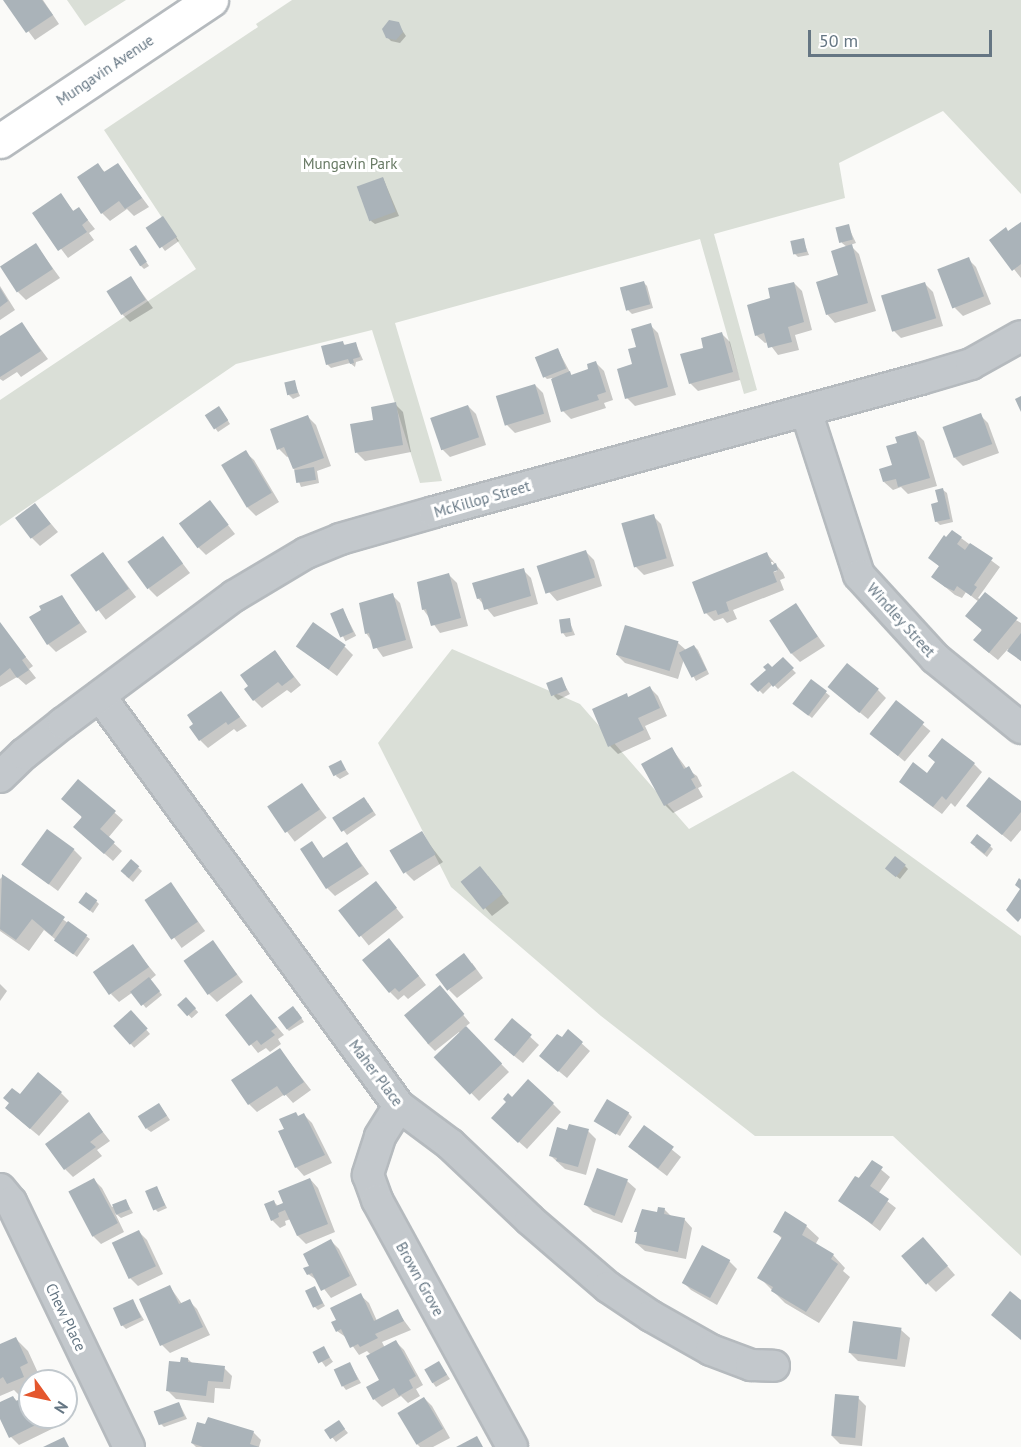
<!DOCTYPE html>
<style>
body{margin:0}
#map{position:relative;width:1021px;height:1447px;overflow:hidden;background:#fafaf8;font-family:"PT Sans",sans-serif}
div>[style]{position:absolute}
.green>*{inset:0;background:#dadfd7}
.shadow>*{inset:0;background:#0003;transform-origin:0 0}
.building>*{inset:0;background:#aab3b9;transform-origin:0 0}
.roads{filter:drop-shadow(2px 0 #b5babe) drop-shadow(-2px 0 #b5babe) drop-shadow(0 2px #b5babe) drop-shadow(0 -2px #b5babe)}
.minor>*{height:30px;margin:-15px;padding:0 15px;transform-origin:15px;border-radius:15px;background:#c3c8cc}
.major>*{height:33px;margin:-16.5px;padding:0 16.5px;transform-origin:16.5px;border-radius:16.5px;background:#fff}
span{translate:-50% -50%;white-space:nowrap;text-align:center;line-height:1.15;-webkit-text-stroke:6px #fff;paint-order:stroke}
.street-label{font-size:15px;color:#657683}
.park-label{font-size:15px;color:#687a64}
.north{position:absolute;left:18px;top:1369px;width:60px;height:60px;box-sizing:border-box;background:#fff;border:2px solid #c1c8cd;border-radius:50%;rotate:123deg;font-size:16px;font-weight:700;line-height:24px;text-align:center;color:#657683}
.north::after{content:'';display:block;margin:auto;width:21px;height:27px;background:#e4572e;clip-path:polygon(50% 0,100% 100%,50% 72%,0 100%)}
.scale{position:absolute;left:808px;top:30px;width:184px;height:27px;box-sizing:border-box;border:3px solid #657683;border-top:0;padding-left:8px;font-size:18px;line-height:21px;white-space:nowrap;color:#657683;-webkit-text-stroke:4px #fff;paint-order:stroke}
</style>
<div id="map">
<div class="green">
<div style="clip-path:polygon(67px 0,126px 0,85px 26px)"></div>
<div style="clip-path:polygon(292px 0,1021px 0,1021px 194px,943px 111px,839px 163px,845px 198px,714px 234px,757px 390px,744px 394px,700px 239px,395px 323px,442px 481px,420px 483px,372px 330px,236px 364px,0 526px,0 400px,196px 269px,104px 130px,258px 27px,256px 24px)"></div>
<div style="clip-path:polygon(452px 649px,580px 704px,689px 829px,793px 771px,1021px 936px,1021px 1256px,893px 1136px,755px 1136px,601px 1016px,451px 887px,378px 743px)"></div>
</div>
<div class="shadow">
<div style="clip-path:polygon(5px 0,43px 0,59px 24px,35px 40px)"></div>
<div style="clip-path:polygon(398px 24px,406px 36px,400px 43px,391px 41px,387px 37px)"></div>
<div style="clip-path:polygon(97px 165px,106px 173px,118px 165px,149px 207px,134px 216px,127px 209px,110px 221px,102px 213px)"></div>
<div style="clip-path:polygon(383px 178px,399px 216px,375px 224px,371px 221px)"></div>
<div style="clip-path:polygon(61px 195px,74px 212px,79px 209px,95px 229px,89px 233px,94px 240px,68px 258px,34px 213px)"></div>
<div style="clip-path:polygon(166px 222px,179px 241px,165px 251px,148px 228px)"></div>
<div style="clip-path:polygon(1021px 224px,1021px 278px,991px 240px,1009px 233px)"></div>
<div style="clip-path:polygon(848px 226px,856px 243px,850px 245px,859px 254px,876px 311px,835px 323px,827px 314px,847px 247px,842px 243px,838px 229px)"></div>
<div style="clip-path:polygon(803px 240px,809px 255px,798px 257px,795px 254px)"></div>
<div style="clip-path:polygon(36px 245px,60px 278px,26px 300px,18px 292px)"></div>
<div style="clip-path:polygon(136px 247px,149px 266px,144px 269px,140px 265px)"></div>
<div style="clip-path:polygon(968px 259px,976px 267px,991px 304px,963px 316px,955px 308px)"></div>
<div style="clip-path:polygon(131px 278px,153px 308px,130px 322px,122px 314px)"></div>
<div style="clip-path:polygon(643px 282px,647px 286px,653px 308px,632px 314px,628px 310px)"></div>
<div style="clip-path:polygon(794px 283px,802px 291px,812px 330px,795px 335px,799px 350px,778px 355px,768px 342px,765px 343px,756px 335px,772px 300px)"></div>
<div style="clip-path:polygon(925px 284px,933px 292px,943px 326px,901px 338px,893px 330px)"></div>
<div style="clip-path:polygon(0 286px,15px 310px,0 320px)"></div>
<div style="clip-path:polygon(22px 324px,48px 359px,21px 377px,17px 372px,3px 381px,0 379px,0 338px)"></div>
<div style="clip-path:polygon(650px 325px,658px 333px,676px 395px,635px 406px,627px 398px,638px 348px)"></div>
<div style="clip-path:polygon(722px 334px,730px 342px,740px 380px,698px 391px,690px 383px,705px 349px)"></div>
<div style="clip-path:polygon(343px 343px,346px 346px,356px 344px,363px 360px,356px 362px,355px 367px,350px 363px,331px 368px,327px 364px)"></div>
<div style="clip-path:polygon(558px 350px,572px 376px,590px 370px,596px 363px,604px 371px,613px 400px,604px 403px,606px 408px,571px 419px,563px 411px,552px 378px,547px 379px,544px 376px,537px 358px)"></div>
<div style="clip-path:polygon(294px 382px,300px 396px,293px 399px,289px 395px)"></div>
<div style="clip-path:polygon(535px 385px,543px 393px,551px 422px,515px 433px,507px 425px,498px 396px)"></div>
<div style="clip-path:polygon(395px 404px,403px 412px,411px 452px,365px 461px,357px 453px,375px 421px)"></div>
<div style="clip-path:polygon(468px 406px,476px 414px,486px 445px,450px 457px,442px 449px,432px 418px)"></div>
<div style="clip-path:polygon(222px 411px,230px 424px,218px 432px,206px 415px)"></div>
<div style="clip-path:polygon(980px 415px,988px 423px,999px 453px,963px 466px,955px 458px)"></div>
<div style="clip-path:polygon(308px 417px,316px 425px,331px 466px,317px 471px,319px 483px,301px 487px,289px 456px,287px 457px,279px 449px)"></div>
<div style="clip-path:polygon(916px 433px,924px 441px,937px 486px,908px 494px,901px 487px,893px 490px,884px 482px,894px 466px,898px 444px)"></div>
<div style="clip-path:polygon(245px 452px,254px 460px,279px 502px,256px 516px,248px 508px)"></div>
<div style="clip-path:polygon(943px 490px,947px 493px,953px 522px,940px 525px,936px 521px)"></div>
<div style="clip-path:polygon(210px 502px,235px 534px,206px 555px,198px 547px)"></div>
<div style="clip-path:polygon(35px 505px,58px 532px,40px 546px,32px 538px)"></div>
<div style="clip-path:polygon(653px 516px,661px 524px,674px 566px,644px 575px,636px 567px)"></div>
<div style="clip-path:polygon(163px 538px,190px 573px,157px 597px,149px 589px)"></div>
<div style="clip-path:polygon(961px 538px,1000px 567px,978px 598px,1021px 623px,1021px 661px,1008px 649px,998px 660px,983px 648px,979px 602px,966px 592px,962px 598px,955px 595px,933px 577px,940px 567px,930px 558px)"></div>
<div style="clip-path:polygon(586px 552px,594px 560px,602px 586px,557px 601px,549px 592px)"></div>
<div style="left:103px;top:553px;width:55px;height:38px;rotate:53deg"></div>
<div style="clip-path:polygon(evenodd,767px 554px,783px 573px,785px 578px,780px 580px,784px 590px,733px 610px,737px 619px,727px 623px,723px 618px,714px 621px,706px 613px,767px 554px,769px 562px,773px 562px,777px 571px,774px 572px,769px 562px)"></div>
<div style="clip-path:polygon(523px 570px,531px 578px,538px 604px,494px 617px,478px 598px)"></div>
<div style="clip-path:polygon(449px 575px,457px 583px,468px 626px,440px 633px,423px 609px)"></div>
<div style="clip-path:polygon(392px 595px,400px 603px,413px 648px,383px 657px,366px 633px)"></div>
<div style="clip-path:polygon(62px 597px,87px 632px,56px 652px,48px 644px)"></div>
<div style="clip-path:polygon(795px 605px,825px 646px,800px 662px,792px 654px)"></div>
<div style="left:343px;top:610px;width:29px;height:12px;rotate:63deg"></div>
<div style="clip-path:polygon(569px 620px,575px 635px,566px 637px,563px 633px)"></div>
<div style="clip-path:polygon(0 625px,33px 666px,29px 669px,36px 678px,26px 685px,17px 677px,0 687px)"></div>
<div style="clip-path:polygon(678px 643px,686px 650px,694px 646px,698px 650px,709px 674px,696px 681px,684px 659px,678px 679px,625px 663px,617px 655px)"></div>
<div style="clip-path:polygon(298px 647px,345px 647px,353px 655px,337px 676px)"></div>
<div style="clip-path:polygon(275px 652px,301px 685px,291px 693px,287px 690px,262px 708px,254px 700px)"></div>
<div style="clip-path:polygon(782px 659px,796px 673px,778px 689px,773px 684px,763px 694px,753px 684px)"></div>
<div style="clip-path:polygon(561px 679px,570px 694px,558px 700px,554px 696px)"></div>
<div style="clip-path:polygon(812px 681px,830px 696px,812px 718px,798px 707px)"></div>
<div style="clip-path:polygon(650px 688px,658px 696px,667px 716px,645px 726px,651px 739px,618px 754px,610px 746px,626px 695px,629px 698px)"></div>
<div style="clip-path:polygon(878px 690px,886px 698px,868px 719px,837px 694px)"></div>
<div style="clip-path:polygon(221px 693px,247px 726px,237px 732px,234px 729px,208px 748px,200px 740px)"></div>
<div style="left:896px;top:702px;width:45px;height:40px;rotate:40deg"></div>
<div style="clip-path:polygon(672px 749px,687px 769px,697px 776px,702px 786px,698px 788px,703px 797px,673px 813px,665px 805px)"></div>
<div style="clip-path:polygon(340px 762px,349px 774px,340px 779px,336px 776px)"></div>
<div style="clip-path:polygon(974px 764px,982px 772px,955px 807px,951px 803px,942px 814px,923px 800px,927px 775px)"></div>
<div style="clip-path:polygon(78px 781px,123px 820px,108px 838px,122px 851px,113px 861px,83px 835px)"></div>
<div style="left:302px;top:785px;width:41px;height:40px;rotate:53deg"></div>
<div style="clip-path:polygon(368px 803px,376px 815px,347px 835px,335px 819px)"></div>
<div style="clip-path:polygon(1021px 803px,1021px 830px,1011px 842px,968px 806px)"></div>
<div style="clip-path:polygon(421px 833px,443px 862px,414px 881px,406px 873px)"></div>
<div style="clip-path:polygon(312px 843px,324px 859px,347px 844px,369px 874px,335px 896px,327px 888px)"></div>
<div style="clip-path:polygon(990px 846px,993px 849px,987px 857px,975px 847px)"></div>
<div style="clip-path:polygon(74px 850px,82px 858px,58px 891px,23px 865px)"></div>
<div style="clip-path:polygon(131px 861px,142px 871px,133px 882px,126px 876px)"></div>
<div style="clip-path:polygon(905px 866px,908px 869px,900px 879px,891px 872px)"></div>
<div style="clip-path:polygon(3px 876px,90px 939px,77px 957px,44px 930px,29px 951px,0 931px,0 879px)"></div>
<div style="clip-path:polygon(488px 876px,509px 903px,492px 916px,463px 882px)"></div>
<div style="left:376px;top:883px;width:44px;height:45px;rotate:51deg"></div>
<div style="left:171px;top:884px;width:58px;height:29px;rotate:54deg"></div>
<div style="clip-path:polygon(96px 901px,99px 904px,93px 913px,84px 906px)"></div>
<div style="clip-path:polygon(213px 942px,243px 982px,217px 1002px,209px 994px)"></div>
<div style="clip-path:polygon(132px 946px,156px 975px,150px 980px,162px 995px,146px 1008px,133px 992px,119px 1002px,111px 994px)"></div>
<div style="clip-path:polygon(397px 948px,426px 985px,408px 999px,404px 995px,398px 1000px,390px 992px)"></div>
<div style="clip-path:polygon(472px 963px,483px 978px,457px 998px,449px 990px)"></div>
<div style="clip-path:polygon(0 984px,7px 991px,0 1001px)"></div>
<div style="clip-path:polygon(440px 987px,470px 1023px,465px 1027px,509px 1072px,479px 1101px,436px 1057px,460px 1033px,459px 1032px,435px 1051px,427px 1043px)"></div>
<div style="clip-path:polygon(251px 996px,284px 1035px,278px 1039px,281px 1044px,270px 1052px,266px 1048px,258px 1053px,227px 1015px)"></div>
<div style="left:186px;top:999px;width:18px;height:9px;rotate:47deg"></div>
<div style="clip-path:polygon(297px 1011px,304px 1022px,289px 1031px,286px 1028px)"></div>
<div style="left:131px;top:1012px;width:29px;height:21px;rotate:49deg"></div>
<div style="clip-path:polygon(512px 1020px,539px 1045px,523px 1063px,503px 1047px)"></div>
<div style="clip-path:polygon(569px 1032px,590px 1051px,567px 1078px,549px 1063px)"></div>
<div style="clip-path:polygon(280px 1050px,311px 1090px,293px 1103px,285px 1094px,257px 1112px,249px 1104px)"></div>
<div style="clip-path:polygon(61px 1093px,69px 1101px,39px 1136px,15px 1116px,20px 1097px)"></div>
<div style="clip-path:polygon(512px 1099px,553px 1104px,561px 1112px,527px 1149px,501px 1126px)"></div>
<div style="clip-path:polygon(159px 1104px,170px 1120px,151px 1132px,147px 1129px)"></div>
<div style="clip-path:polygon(628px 1113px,632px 1117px,620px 1136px,600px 1124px)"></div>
<div style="clip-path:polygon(89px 1114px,110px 1141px,97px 1150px,102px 1156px,73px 1177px,65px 1169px)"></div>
<div style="clip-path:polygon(304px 1115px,312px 1123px,332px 1163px,304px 1176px,296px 1167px,280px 1132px)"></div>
<div style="clip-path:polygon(644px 1127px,681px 1157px,667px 1176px,638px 1154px)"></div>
<div style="clip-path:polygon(588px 1131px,596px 1139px,586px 1175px,565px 1169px,551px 1156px)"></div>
<div style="clip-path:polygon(872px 1162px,890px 1177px,878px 1194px,896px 1208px,880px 1231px,840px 1200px)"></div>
<div style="clip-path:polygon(598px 1170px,627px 1181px,636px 1189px,622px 1223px,593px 1212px,585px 1204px)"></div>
<div style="clip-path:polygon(310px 1179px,318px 1188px,335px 1232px,306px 1244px,298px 1236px,291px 1219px,285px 1221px,286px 1225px,280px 1228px,272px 1220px,274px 1202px,278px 1206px,285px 1204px)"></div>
<div style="clip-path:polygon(94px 1180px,102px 1188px,112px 1207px,126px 1201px,133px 1213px,121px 1218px,115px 1213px,124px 1232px,101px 1244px,93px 1236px)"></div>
<div style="clip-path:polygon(157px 1188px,167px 1208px,158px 1212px,155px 1209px)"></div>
<div style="clip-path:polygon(664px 1209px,672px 1217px,684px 1219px,692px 1228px,686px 1259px,645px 1251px,636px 1243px,638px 1234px,636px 1231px)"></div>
<div style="clip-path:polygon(786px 1213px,806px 1226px,819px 1238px,815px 1245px,833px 1255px,845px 1268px,843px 1271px,850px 1277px,819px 1323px,785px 1303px,759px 1277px,782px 1239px,775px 1231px)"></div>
<div style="clip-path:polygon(139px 1232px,147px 1240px,163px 1274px,138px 1286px,130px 1278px)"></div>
<div style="clip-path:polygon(331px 1241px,339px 1249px,357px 1285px,331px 1298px,318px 1281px,308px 1274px,311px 1266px)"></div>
<div style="clip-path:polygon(931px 1247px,955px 1275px,936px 1292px,928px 1284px)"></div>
<div style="clip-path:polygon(729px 1261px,737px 1269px,717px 1305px,691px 1290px,683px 1282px)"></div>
<div style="clip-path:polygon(170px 1287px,182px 1304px,189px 1301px,197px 1309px,210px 1335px,170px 1353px,162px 1345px,141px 1300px)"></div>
<div style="clip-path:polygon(315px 1288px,325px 1306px,318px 1310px,314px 1306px)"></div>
<div style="clip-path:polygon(360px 1295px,369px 1303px,377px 1321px,397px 1311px,411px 1330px,382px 1342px,385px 1348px,396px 1342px,404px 1350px,423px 1385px,416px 1389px,420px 1396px,408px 1403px,401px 1396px,382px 1407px,374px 1399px,381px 1380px,371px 1355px,367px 1351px,359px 1355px,347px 1338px,337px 1331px,338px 1321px)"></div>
<div style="clip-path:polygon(132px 1300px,144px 1320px,126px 1329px,122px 1325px)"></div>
<div style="clip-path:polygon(901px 1330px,910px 1338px,905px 1367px,858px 1361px,850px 1353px)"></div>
<div style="clip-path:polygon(16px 1339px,28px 1351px,39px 1375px,31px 1379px,30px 1391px,20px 1396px,14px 1390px,0 1396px,0 1345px)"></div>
<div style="left:323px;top:1348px;width:17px;height:9px;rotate:54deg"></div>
<div style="clip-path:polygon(188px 1359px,193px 1364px,224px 1368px,232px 1376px,230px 1389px,215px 1388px,214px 1403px,176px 1399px,168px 1391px,181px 1364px)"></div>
<div style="clip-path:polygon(439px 1363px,450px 1379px,436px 1387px,433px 1383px)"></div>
<div style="clip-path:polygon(350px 1364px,361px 1383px,346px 1390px,343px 1386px)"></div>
<div style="clip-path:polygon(30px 1396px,30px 1417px,58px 1417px,62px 1424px,19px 1445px,11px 1437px,0 1416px,0 1404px,13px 1397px,18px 1402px)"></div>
<div style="clip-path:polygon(424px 1398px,432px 1406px,450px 1438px,433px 1447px,420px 1447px,417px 1444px)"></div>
<div style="clip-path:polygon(858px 1398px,866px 1406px,862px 1446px,840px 1444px,832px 1436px)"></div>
<div style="clip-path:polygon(179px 1403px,187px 1419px,164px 1427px,161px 1424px)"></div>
<div style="clip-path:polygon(342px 1426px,348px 1433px,336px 1442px,327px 1431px)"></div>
<div style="clip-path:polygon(253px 1432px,261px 1440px,259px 1447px,196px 1447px,192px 1443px)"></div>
</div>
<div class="building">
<div style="clip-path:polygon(3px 0,42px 0,53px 15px,26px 33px)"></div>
<div style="clip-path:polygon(389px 20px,399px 22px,403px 32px,396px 40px,386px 38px,382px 29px)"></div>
<div style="clip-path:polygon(98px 163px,104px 172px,118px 163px,142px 198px,125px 209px,119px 201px,101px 214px,77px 177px)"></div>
<div style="left:383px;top:177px;width:37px;height:28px;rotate:70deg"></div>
<div style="clip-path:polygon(61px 193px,73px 211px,79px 207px,88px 220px,82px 225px,87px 232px,58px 251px,32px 213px)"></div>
<div style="left:163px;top:216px;width:25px;height:21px;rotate:56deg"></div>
<div style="clip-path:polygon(1021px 222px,1021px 264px,1012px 271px,989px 240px,1006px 227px,1008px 231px)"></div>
<div style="left:849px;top:224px;width:16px;height:14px;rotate:76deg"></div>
<div style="left:804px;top:238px;width:14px;height:14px;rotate:78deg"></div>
<div style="left:36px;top:243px;width:31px;height:43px;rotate:57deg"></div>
<div style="clip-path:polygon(852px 244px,868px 303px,826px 315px,816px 282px,838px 275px,831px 251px)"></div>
<div style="left:136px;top:245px;width:20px;height:8px;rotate:57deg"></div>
<div style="left:969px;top:257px;width:42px;height:34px;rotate:69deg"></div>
<div style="left:131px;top:276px;width:28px;height:29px;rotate:58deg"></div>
<div style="left:644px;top:281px;width:24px;height:25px;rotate:75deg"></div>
<div style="clip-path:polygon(794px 282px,804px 322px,788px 327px,792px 342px,768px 348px,764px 333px,755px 336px,747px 305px,770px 298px,768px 288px)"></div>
<div style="left:925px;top:282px;width:38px;height:46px;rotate:73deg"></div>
<div style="clip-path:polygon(0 288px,8px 301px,0 307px)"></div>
<div style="clip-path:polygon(22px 322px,41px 351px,0 377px,0 336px)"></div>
<div style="clip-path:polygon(651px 323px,668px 387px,625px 399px,617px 369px,632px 364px,628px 349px,636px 347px,631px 329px)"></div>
<div style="clip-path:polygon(722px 332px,733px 372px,689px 384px,680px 354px,703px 348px,701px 338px)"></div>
<div style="clip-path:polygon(343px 341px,344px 345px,356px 342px,360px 357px,353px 359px,354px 363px,350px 364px,348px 359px,326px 365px,321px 346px)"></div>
<div style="left:558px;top:348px;width:22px;height:25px;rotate:68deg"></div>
<div style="clip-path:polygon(596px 361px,606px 392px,597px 395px,599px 400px,561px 412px,551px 379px,570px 371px,571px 375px,588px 369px,587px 364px)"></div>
<div style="left:295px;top:380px;width:13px;height:11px;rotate:77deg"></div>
<div style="left:535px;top:384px;width:31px;height:41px;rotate:73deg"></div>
<div style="clip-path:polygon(1021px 396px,1021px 412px,1015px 399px)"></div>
<div style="clip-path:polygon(396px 402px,403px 445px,355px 453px,350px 424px,373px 420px,371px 407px)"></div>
<div style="left:468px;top:405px;width:34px;height:40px;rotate:71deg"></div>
<div style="left:219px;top:406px;width:17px;height:17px;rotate:57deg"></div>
<div style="left:981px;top:413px;width:33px;height:41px;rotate:70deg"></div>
<div style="clip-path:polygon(308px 415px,324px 458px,293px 469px,284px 447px,277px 450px,270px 429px)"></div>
<div style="clip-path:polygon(916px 431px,930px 478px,898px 487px,896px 479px,883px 482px,879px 469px,892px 465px,886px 446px,897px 443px,895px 437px)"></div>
<div style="left:246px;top:450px;width:50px;height:29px;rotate:59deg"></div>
<div style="left:314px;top:467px;width:13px;height:20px;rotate:81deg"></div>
<div style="clip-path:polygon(943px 488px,950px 519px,935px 522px,931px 504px,938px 502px,935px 490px)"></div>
<div style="left:210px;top:500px;width:31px;height:39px;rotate:53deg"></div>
<div style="left:35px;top:503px;width:26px;height:25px;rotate:53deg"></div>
<div style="left:654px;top:514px;width:46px;height:34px;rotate:74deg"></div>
<div style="clip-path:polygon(952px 530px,962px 537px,957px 544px,965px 550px,970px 543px,993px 558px,974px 585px,977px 587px,971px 596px,957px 586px,954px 591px,945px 587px,931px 577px,939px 566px,928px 558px,944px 535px,946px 537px)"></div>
<div style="left:163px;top:536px;width:34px;height:44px;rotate:54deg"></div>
<div style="left:586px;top:550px;width:29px;height:52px;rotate:72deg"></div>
<div style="left:103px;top:552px;width:45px;height:40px;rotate:55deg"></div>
<div style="clip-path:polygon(767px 552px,772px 565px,776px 563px,778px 570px,773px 572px,777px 582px,726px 602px,729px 611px,718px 615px,716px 610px,704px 614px,692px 582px)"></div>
<div style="clip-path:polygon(524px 568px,531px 596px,484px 610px,481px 598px,477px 599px,472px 583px)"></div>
<div style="clip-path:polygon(449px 573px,461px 618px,431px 626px,426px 609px,422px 610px,417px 582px)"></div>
<div style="clip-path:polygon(985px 592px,1018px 618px,989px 653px,973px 640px,982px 630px,965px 616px)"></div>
<div style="clip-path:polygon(393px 593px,406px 640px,373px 649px,369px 633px,365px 634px,359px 603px)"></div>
<div style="clip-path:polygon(62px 595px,80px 623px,47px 645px,29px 617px,41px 610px,39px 606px)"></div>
<div style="left:796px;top:603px;width:40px;height:32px;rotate:57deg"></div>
<div style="left:343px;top:608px;width:26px;height:14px;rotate:67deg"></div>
<div style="left:570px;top:618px;width:14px;height:11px;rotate:82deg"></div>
<div style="clip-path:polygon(0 622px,26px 657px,22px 660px,29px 670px,17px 678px,10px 668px,0 676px)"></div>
<div style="left:313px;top:622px;width:40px;height:30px;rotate:35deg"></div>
<div style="left:625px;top:625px;width:56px;height:31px;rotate:17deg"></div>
<div style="clip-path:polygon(1021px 633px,1021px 661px,1007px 651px)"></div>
<div style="left:694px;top:645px;width:28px;height:17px;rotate:63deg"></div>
<div style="clip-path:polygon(275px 650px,294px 677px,282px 686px,278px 682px,253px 701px,244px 689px,248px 686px,240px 675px)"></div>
<div style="clip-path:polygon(783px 657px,794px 668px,773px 687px,769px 682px,758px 692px,750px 684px,766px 670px,763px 667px,768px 663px,772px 667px)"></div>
<div style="left:847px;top:663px;width:41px;height:31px;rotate:39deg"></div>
<div style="left:562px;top:677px;width:14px;height:17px;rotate:69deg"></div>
<div style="left:811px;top:679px;width:20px;height:31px;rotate:37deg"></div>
<div style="clip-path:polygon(650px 686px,660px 708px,638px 718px,644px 730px,608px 747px,592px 709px,627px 693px,628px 697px)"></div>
<div style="clip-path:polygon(221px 691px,240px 717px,228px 725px,226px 722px,199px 741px,189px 727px,193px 724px,187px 715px)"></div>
<div style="left:896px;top:700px;width:36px;height:43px;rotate:38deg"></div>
<div style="clip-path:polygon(942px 738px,975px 763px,946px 800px,942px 796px,933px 807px,899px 782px,913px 762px,927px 773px,935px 762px,928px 756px)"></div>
<div style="clip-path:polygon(672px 747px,684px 769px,689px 766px,695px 777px,691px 779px,696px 788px,664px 806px,641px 764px)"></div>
<div style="left:341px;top:760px;width:11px;height:14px;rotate:63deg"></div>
<div style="clip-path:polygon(989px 777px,1021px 801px,1021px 812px,1002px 835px,966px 806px)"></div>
<div style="clip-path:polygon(78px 779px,116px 811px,100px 829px,115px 842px,104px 854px,73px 827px,82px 817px,61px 799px)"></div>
<div style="left:302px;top:783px;width:32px;height:42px;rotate:56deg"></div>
<div style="left:364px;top:797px;width:17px;height:38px;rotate:57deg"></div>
<div style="left:47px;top:829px;width:34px;height:44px;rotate:36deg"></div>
<div style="left:422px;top:831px;width:27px;height:38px;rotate:59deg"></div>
<div style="left:977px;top:834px;width:18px;height:11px;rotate:38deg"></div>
<div style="clip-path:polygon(312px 841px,323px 858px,347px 842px,362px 866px,326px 889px,300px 849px)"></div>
<div style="left:895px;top:856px;width:14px;height:16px;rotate:39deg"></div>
<div style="left:131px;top:859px;width:11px;height:16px;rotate:41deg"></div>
<div style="left:480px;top:866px;width:36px;height:25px;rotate:51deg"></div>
<div style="clip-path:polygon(2px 874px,65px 917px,52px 936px,32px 919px,16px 940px,0 929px)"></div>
<div style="clip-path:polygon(1019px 878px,1021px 880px,1021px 918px,1018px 922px,1006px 910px,1020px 889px,1015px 885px)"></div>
<div style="left:376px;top:881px;width:34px;height:48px;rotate:52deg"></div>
<div style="left:171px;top:882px;width:48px;height:32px;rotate:56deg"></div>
<div style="left:86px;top:892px;width:14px;height:13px;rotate:36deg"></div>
<div style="left:68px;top:921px;width:24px;height:24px;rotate:36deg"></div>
<div style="clip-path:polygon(389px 938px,419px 976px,399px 992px,395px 988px,389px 993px,362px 960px)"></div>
<div style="left:213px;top:940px;width:42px;height:36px;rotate:55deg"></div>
<div style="left:133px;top:944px;width:28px;height:49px;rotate:55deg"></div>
<div style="left:464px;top:953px;width:20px;height:36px;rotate:53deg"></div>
<div style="left:149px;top:977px;width:18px;height:24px;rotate:52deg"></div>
<div style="left:440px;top:985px;width:38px;height:47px;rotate:50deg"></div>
<div style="clip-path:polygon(251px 994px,277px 1027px,271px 1031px,275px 1035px,261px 1045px,257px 1040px,249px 1046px,225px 1015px)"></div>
<div style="left:186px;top:997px;width:15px;height:12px;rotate:48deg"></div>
<div style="left:293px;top:1006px;width:15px;height:19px;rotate:53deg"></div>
<div style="left:131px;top:1010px;width:25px;height:24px;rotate:48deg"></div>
<div style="left:512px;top:1018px;width:26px;height:28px;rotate:40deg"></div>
<div style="left:466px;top:1026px;width:52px;height:45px;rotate:46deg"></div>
<div style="clip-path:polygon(568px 1029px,583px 1042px,558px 1072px,539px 1056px,557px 1034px,562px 1037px)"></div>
<div style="clip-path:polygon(280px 1048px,304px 1082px,284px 1096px,277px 1086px,248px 1105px,231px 1080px)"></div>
<div style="clip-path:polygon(38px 1072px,62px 1092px,30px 1129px,5px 1108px,9px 1103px,3px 1098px,12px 1088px,20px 1094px)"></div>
<div style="clip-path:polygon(528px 1079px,554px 1103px,518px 1143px,491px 1118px,506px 1102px,503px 1099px,508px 1093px,512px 1097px)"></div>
<div style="left:607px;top:1099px;width:26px;height:26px;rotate:31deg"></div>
<div style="left:159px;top:1103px;width:15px;height:25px;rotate:58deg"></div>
<div style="clip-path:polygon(89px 1112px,103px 1132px,90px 1142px,96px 1147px,64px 1170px,45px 1144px)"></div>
<div style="clip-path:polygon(296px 1112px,298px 1116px,304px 1113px,325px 1155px,295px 1168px,278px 1131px,284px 1129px,279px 1119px)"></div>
<div style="clip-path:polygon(569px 1124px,589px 1129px,578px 1167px,556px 1161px,557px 1158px,549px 1156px,557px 1127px,567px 1130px)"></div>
<div style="left:644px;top:1125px;width:37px;height:27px;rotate:36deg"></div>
<div style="clip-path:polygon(872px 1160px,883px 1167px,870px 1186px,889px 1199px,872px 1224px,838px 1201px,855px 1176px,859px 1178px)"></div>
<div style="left:597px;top:1168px;width:33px;height:39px;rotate:20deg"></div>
<div style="left:94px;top:1178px;width:51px;height:29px;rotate:62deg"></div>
<div style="clip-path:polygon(310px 1178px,328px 1224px,297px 1236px,285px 1210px,278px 1213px,279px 1217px,271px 1221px,264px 1204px,274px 1200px,276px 1206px,283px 1203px,278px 1191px)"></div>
<div style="left:157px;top:1186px;width:21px;height:13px;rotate:67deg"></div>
<div style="left:126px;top:1199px;width:11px;height:15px;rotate:68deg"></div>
<div style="clip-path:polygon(658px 1207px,665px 1208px,664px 1214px,685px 1218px,678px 1252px,635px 1243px,637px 1232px,634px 1232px,642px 1209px,657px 1212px)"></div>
<div style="clip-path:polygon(785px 1211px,807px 1225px,802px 1235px,834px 1254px,831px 1259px,838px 1264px,806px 1312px,771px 1291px,773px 1287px,757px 1278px,782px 1237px,773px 1232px)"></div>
<div style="left:139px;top:1230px;width:40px;height:30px;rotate:65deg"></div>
<div style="left:923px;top:1237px;width:38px;height:29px;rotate:49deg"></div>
<div style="clip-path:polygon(331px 1239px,350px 1276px,321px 1291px,312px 1273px,307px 1275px,303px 1268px,309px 1266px,303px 1254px)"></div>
<div style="left:702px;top:1245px;width:32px;height:43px;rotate:28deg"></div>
<div style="clip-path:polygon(170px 1285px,179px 1304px,190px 1299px,203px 1327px,160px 1346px,139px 1299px)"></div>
<div style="left:315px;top:1286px;width:19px;height:11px;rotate:65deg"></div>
<div style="clip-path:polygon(1010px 1291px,1021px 1300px,1021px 1340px,991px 1315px)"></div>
<div style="clip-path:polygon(361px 1293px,374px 1321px,398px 1309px,404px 1321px,375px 1334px,378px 1338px,360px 1347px,358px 1344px,350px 1348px,341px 1329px,336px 1332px,331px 1322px,336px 1320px,330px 1308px)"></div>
<div style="left:133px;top:1299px;width:20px;height:22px;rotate:66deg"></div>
<div style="left:853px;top:1321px;width:49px;height:32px;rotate:8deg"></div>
<div style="clip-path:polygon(16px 1337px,28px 1363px,20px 1367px,24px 1377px,7px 1384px,3px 1377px,0 1379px,0 1344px)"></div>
<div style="clip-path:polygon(396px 1340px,416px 1376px,409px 1380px,413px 1388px,399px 1396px,394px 1388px,373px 1400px,366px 1387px,379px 1380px,366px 1356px)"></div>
<div style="left:324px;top:1346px;width:13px;height:13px;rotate:63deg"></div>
<div style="clip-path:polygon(181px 1357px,188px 1358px,188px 1362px,225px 1366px,223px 1382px,208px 1381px,206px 1396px,166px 1391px,169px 1361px,180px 1362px)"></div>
<div style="left:439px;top:1361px;width:16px;height:17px;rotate:60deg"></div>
<div style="left:350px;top:1362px;width:19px;height:18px;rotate:65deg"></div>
<div style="clip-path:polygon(30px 1394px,30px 1417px,52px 1417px,9px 1438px,0 1419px,0 1402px,13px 1396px,16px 1401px)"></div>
<div style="left:835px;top:1394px;width:24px;height:42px;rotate:5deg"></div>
<div style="left:424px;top:1397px;width:37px;height:31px;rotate:59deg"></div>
<div style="left:179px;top:1402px;width:15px;height:27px;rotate:70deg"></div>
<div style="clip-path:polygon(208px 1417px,254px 1431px,250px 1444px,259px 1447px,203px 1447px,191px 1443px,197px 1422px,205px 1424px)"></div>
<div style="left:339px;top:1420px;width:11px;height:18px;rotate:56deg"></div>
<div style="clip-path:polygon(477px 1436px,483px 1447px,456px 1447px)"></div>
<div style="clip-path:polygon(64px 1437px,69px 1447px,43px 1447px)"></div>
</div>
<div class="roads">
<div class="minor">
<div style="left:806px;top:411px;width:172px;rotate:72.1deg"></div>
<div style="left:859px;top:575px;width:113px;rotate:47.5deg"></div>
<div style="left:935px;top:658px;width:111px;rotate:39.1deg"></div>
<div style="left:100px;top:696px;width:507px;rotate:53.9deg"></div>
<div style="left:399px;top:1106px;width:64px;rotate:36.7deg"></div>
<div style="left:450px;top:1144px;width:110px;rotate:43.5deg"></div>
<div style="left:530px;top:1220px;width:103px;rotate:40.7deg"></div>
<div style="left:608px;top:1287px;width:52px;rotate:34deg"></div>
<div style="left:651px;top:1316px;width:69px;rotate:29.5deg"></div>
<div style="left:711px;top:1350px;width:43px;rotate:20.6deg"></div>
<div style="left:751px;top:1365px;width:23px;rotate:2deg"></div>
<div style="left:0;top:777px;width:33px;rotate:-44deg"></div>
<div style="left:24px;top:754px;width:50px;rotate:-38.5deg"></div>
<div style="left:63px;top:723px;width:213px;rotate:-36.6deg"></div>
<div style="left:234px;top:596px;width:84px;rotate:-30.8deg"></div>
<div style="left:306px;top:553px;width:37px;rotate:-22deg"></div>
<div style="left:340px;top:539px;width:98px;rotate:-16deg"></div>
<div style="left:434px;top:512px;width:505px;rotate:-15.28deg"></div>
<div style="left:921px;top:379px;width:52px;rotate:-16.7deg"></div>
<div style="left:971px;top:364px;width:57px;rotate:-29.2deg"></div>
<div style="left:399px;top:1106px;width:36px;rotate:122deg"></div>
<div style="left:380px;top:1137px;width:40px;rotate:108deg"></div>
<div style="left:368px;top:1175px;width:27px;rotate:70deg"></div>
<div style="left:377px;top:1200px;width:281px;rotate:61.3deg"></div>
<div style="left:0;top:1189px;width:17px;rotate:50deg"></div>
<div style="left:11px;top:1202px;width:272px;rotate:64.3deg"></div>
</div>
<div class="major">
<div style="left:0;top:141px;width:254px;rotate:-33.8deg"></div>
</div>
</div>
<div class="street-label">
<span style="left:105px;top:70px;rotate:-34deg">Mungavin Avenue</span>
<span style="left:482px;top:499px;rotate:-16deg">McKillop Street</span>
<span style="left:901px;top:620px;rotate:48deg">Windley Street</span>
<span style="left:376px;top:1073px;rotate:53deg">Maher Place</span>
<span style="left:420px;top:1279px;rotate:61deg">Brown Grove</span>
<span style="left:66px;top:1317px;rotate:64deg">Chew Place</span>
</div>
<div class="park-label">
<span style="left:350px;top:164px">Mungavin Park</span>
</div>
<div class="north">N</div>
<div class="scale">50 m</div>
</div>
